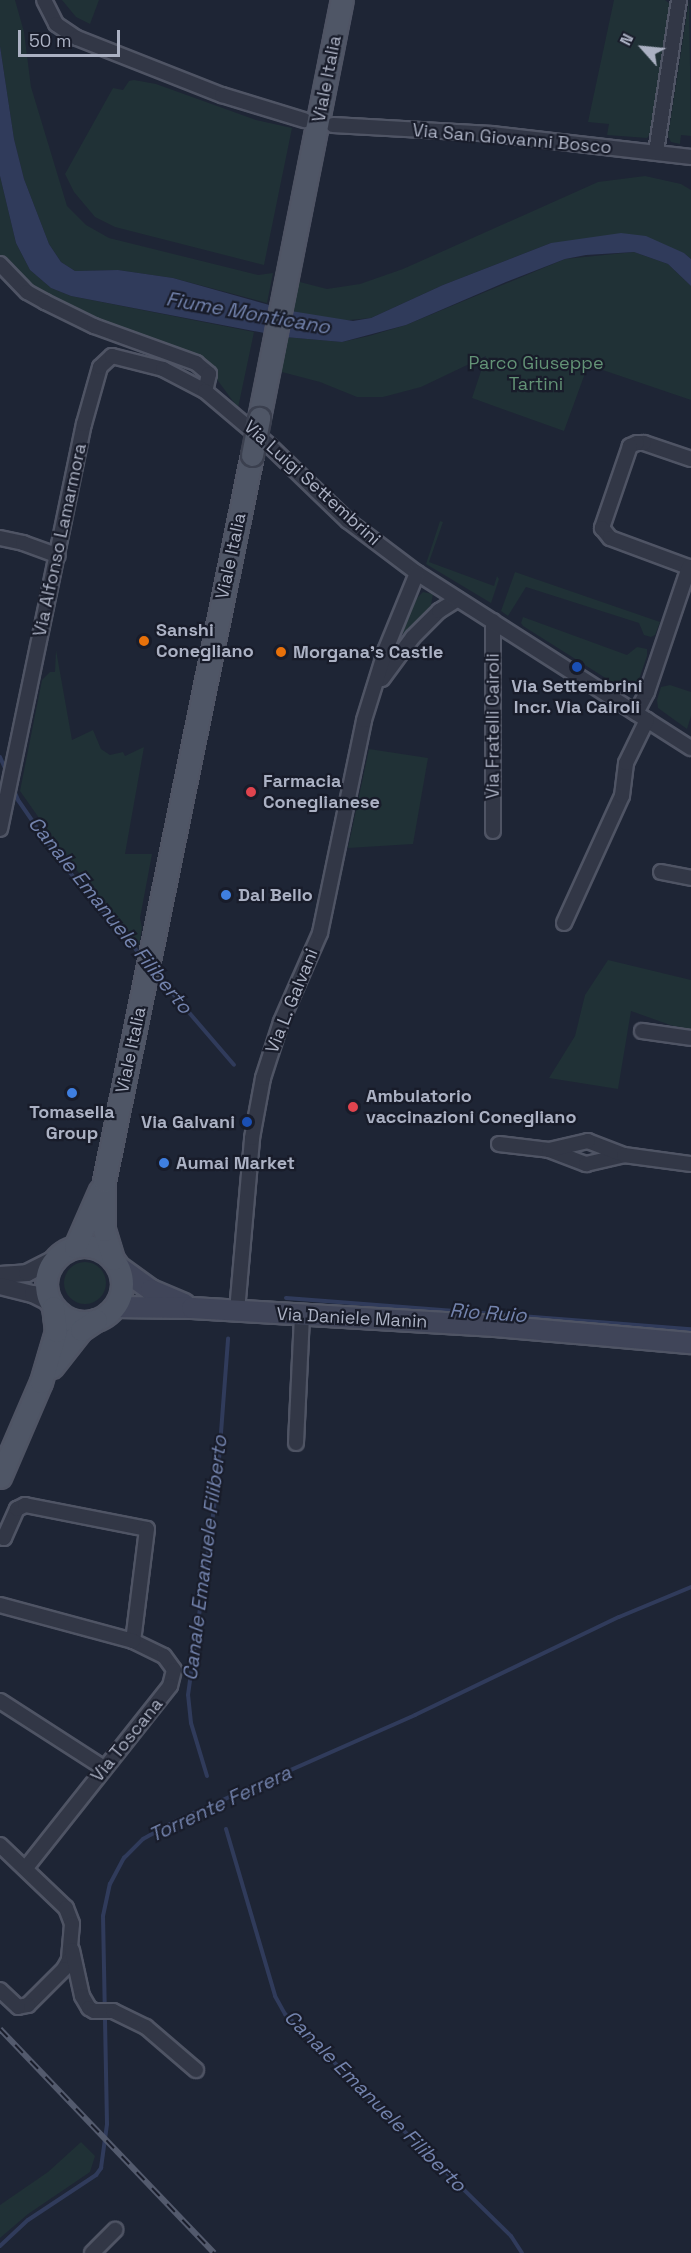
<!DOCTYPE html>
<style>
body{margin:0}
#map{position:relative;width:691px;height:2253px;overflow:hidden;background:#1e2535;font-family:"Space Grotesk",sans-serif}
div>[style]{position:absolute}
.green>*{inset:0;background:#203136}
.round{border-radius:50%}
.water>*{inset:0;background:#303b5b}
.stream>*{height:4px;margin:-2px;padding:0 2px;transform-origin:2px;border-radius:2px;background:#303b5b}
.roads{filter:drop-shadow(2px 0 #4f5464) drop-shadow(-2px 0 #4f5464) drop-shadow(0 2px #4f5464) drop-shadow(0 -2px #4f5464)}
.minor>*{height:14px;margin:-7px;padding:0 7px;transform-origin:7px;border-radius:7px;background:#323746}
.tertiary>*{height:16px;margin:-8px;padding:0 8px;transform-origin:8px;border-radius:8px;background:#323746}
.secondary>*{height:20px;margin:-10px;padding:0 10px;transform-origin:10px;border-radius:10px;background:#404559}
.primary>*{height:21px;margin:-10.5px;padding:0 10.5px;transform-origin:10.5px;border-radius:10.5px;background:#4f5666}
.primary>.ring{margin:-10.5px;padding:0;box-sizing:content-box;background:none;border:21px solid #4f5666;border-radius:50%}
.rail>*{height:6px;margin-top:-3px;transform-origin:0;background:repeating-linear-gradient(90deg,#181c2a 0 11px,#535a6d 0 22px);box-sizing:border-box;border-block:2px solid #535a6d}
.bridges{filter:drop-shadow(2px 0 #3b404f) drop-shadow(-2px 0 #3b404f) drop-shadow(0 2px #3b404f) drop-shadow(0 -2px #3b404f)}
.primary-bridge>*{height:21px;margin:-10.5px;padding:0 10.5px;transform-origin:10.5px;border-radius:10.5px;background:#4f5666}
.dots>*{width:16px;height:16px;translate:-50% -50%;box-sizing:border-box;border:3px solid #181c2a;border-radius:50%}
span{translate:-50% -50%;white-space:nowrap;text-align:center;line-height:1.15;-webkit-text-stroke:4.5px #181c2a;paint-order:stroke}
.street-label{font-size:18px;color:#abb1c3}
.park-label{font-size:18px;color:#639376}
.poi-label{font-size:18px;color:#abb1c3;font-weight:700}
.left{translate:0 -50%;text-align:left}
.right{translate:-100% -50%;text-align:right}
.water-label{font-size:20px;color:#7383ad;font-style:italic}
.north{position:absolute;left:613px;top:18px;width:60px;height:60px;-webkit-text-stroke:4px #181c2a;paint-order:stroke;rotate:297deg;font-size:16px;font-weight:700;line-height:24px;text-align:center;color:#abb1c3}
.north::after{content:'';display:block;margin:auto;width:21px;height:27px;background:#abb1c3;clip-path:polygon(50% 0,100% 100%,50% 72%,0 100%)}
.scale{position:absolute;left:18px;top:30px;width:102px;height:27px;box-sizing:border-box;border:3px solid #abb1c3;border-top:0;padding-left:8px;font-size:18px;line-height:21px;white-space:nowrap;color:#abb1c3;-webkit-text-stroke:4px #181c2a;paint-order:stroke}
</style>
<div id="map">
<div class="green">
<div style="clip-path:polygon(0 0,15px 0,24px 32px,31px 87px,67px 206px,86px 225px,109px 238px,258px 275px,273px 273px,267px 303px,173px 278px,118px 270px,75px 271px,61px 262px,49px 244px,24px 179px,14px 139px,0 46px)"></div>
<div style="clip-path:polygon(62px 0,99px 0,90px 24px,76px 17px)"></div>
<div style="clip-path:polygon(614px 0,665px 0,670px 4px,651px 133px,647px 138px,607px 135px,609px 124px,588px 122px)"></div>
<div style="clip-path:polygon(689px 0,691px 136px,681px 135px,680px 144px,671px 142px,668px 136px)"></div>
<div style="clip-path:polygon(134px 80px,156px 84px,256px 120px,292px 128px,264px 265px,115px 227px,95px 217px,74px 192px,65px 174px,113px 88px,123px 90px,129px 81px)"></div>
<div style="clip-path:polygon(0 176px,16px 243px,30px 270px,51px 288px,71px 296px,254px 332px,238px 408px,213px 374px,49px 302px,0 261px)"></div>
<div style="clip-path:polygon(645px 176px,681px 184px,691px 190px,691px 259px,684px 253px,551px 243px,443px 285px,371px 318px,339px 321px,291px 311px,296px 281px,327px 289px,360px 284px,403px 269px,598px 182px)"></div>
<div style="clip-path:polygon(634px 252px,668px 264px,691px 286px,691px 400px,588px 365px,564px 431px,472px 398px,486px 356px,421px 387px,383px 397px,357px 397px,320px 382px,278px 371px,285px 337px,342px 342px,369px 336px,406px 325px,565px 259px)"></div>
<div style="clip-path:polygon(440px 521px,443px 522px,429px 562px,494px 586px,497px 576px,499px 579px,491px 603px,426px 564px)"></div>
<div style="clip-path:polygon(515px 572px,660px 622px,655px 635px,651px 637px,644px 635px,639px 623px,526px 587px,508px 616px,501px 611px)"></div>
<div style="clip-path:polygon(423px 592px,433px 594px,431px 605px,411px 632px,403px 634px,402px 629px,417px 598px)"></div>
<div style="clip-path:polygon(523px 617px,627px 655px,637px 647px,647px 649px,647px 656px,638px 682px,628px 689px,615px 684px,523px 626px,521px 623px)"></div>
<div style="clip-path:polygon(56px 650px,72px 740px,93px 730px,101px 749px,110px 755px,123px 752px,125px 756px,144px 747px,125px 854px,152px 854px,140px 918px,142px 928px,139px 945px,70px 862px,20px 791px,42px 680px,50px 672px,55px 672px)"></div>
<div style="clip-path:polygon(670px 685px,691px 692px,691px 716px,687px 729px,658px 708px,657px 700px,661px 687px)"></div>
<div style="clip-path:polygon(369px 749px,428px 758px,413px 844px,348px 848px)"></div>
<div style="clip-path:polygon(608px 960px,691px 980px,691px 1029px,673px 1026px,631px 1011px,618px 1089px,549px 1078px,575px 1036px,585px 995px)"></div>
<div class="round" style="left:64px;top:1262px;width:42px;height:42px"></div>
<div style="clip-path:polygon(81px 2142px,95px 2156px,90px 2172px,28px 2214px,0 2238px,0 2205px,48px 2172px)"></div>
</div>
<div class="water">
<div style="clip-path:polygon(0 46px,14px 139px,24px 179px,49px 244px,61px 262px,75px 271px,118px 270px,173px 278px,291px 311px,353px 321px,371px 318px,443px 285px,551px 243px,621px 233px,646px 236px,684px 253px,691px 259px,691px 286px,668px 264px,634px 252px,586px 255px,565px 259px,506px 282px,406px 325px,342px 342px,285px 337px,71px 296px,51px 288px,30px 270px,16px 243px,0 176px)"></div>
</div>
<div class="stream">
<div style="left:0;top:757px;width:17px;rotate:66deg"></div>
<div style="left:13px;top:788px;width:13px;rotate:67deg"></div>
<div style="left:18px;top:800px;width:74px;rotate:55.5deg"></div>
<div style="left:60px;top:861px;width:128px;rotate:49.4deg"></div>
<div style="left:155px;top:973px;width:121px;rotate:49.3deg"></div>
<div style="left:286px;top:1298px;width:406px;rotate:4.4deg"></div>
<div style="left:207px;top:1776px;width:55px;rotate:-106.8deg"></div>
<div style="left:191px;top:1723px;width:28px;rotate:-96deg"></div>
<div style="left:188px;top:1695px;width:211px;rotate:-82.1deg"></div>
<div style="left:217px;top:1486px;width:148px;rotate:-85.7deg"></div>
<div style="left:226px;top:1829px;width:174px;rotate:73.6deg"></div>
<div style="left:275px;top:1996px;width:21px;rotate:61deg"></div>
<div style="left:285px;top:2014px;width:317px;rotate:44.5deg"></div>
<div style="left:511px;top:2236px;width:20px;rotate:57deg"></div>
<div style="left:0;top:2246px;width:38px;rotate:-43deg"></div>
<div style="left:28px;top:2220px;width:82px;rotate:-33.5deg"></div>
<div style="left:96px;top:2175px;width:9px;rotate:-54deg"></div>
<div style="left:101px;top:2168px;width:44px;rotate:-82.2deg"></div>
<div style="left:107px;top:2124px;width:208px;rotate:-91.1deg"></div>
<div style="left:103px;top:1916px;width:33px;rotate:-78deg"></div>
<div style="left:110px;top:1884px;width:30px;rotate:-62deg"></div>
<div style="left:124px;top:1858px;width:27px;rotate:-45deg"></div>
<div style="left:143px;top:1839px;width:37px;rotate:-29deg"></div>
<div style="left:175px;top:1821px;width:262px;rotate:-23.8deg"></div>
<div style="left:415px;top:1715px;width:226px;rotate:-25.7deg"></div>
<div style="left:619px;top:1617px;width:78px;rotate:-22.6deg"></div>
</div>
<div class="roads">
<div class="minor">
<div style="left:44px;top:0;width:27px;rotate:63deg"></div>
<div style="left:56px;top:24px;width:25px;rotate:34deg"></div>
<div style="left:77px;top:38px;width:156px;rotate:21.5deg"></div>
<div style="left:222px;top:95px;width:86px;rotate:17deg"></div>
<div style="left:333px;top:125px;width:159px;rotate:3.2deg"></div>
<div style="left:492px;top:134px;width:200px;rotate:6.6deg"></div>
<div style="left:656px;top:152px;width:154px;rotate:-81.4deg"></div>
<div style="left:0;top:264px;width:39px;rotate:46deg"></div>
<div style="left:27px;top:292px;width:21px;rotate:29deg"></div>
<div style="left:45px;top:302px;width:55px;rotate:26.1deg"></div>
<div style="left:94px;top:326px;width:109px;rotate:19.9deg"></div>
<div style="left:196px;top:363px;width:17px;rotate:40deg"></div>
<div style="left:209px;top:374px;width:17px;rotate:103deg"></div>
<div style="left:691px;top:459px;width:50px;rotate:-161.2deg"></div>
<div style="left:644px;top:443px;width:7px;rotate:180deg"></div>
<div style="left:637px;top:443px;width:8px;rotate:157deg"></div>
<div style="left:630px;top:446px;width:87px;rotate:108.9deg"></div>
<div style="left:602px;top:528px;width:13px;rotate:51deg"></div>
<div style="left:610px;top:538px;width:86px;rotate:20.3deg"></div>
<div style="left:0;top:538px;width:24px;rotate:12deg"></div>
<div style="left:23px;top:543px;width:37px;rotate:20deg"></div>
<div style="left:493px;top:621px;width:210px;rotate:90deg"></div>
<div style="left:382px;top:679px;width:52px;rotate:-53.6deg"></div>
<div style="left:413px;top:637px;width:37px;rotate:-45deg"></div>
<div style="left:439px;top:611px;width:22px;rotate:-32deg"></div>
<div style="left:636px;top:713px;width:24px;rotate:-62deg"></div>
<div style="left:647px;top:692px;width:132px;rotate:-71.4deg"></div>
<div style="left:0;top:829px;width:414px;rotate:-78.3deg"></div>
<div style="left:84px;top:424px;width:59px;rotate:-74.3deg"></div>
<div style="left:100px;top:367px;width:16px;rotate:-43deg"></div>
<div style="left:112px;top:356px;width:53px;rotate:14.3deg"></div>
<div style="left:163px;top:369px;width:47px;rotate:27.6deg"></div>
<div style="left:205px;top:391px;width:85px;rotate:40.2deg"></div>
<div style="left:270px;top:446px;width:108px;rotate:43.9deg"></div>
<div style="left:348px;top:521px;width:86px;rotate:37deg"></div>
<div style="left:417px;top:573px;width:325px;rotate:32.6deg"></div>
<div style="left:661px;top:872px;width:31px;rotate:11deg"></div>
<div style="left:564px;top:923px;width:140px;rotate:-65.5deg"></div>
<div style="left:622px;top:796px;width:33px;rotate:-83deg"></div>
<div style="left:626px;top:763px;width:48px;rotate:-64deg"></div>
<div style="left:642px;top:1031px;width:49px;rotate:8.1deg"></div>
<div style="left:499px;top:1144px;width:50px;rotate:6.8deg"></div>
<div style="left:549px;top:1150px;width:40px;rotate:21deg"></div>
<div style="left:586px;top:1164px;width:39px;rotate:-13deg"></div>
<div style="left:624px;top:1155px;width:39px;rotate:-159deg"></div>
<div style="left:588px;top:1141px;width:40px;rotate:167deg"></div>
<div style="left:624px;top:1155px;width:68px;rotate:7.7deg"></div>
<div style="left:237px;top:1311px;width:174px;rotate:-85deg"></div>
<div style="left:252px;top:1138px;width:61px;rotate:-79.6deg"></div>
<div style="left:263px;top:1078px;width:59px;rotate:-72.2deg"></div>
<div style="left:281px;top:1022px;width:97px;rotate:-66.3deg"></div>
<div style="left:320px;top:933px;width:217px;rotate:-78.3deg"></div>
<div style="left:364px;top:720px;width:74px;rotate:-72.8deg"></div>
<div style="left:386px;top:649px;width:82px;rotate:-67.8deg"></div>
<div style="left:296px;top:1443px;width:128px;rotate:-87.3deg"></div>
<div style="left:0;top:1537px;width:4px;rotate:14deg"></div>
<div style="left:4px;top:1538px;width:32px;rotate:-66deg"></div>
<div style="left:17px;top:1509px;width:9px;rotate:-27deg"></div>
<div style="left:25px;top:1505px;width:124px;rotate:11.1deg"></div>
<div style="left:147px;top:1529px;width:113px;rotate:97.1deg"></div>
<div style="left:133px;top:1641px;width:34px;rotate:26deg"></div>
<div style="left:164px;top:1656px;width:17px;rotate:54deg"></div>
<div style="left:174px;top:1670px;width:16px;rotate:104deg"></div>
<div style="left:170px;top:1686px;width:233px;rotate:128.4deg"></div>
<div style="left:0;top:1605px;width:138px;rotate:15.1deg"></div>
<div style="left:0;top:1701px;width:124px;rotate:32.8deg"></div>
<div style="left:0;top:1845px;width:91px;rotate:43.7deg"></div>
<div style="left:66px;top:1908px;width:17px;rotate:69deg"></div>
<div style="left:72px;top:1924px;width:36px;rotate:95deg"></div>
<div style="left:69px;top:1960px;width:10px;rotate:119deg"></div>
<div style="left:64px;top:1969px;width:51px;rotate:135deg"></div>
<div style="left:28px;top:2005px;width:10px;rotate:169deg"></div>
<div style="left:18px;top:2007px;width:25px;rotate:-137deg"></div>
<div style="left:72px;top:1950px;width:47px;rotate:77.7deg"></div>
<div style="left:82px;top:1996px;width:14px;rotate:60deg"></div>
<div style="left:89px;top:2008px;width:6px;rotate:31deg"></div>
<div style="left:94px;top:2011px;width:19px"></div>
<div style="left:113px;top:2011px;width:37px;rotate:26deg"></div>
<div style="left:146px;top:2027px;width:66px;rotate:40.7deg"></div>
<div style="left:92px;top:2253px;width:33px;rotate:-45deg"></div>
</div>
<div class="tertiary">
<div style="left:0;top:1275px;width:27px;rotate:-4deg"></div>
<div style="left:27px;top:1273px;width:31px;rotate:-27deg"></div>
<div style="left:0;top:1286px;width:34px;rotate:14deg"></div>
<div style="left:33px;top:1294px;width:20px;rotate:27deg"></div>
</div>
<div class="secondary">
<div style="left:118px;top:1266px;width:41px;rotate:36deg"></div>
<div style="left:151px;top:1290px;width:36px;rotate:23deg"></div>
<div style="left:115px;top:1307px;width:77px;rotate:0.7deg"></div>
<div style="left:192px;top:1308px;width:304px;rotate:3.4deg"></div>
<div style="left:495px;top:1326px;width:197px;rotate:5deg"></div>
</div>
<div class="primary">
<div style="left:259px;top:418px;width:426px;rotate:-78.8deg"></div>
<div class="ring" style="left:46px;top:1246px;width:55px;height:55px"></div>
<div style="left:75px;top:1247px;width:62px;rotate:-66.3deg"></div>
<div style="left:113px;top:1259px;width:30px;rotate:-107deg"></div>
<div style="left:104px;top:1230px;width:49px;rotate:-90deg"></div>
<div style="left:104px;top:1181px;width:741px;rotate:-78.48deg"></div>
<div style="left:52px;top:1367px;width:47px;rotate:-51.9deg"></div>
<div style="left:81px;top:1330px;width:18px;rotate:-34deg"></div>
<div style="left:0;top:1477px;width:103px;rotate:-66.7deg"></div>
<div style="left:41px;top:1382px;width:53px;rotate:-73.6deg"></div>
<div style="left:56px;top:1331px;width:24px;rotate:-97deg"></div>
</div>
</div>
<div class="rail">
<div style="left:0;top:2029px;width:310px;rotate:46.3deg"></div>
</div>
<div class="bridges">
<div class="primary-bridge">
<div style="left:252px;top:455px;width:38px;rotate:-79deg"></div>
</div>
</div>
<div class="dots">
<div style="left:144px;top:641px;background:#e8710a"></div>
<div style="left:281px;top:652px;background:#e8710a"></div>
<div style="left:577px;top:667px;background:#1a4fb4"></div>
<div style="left:251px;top:792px;background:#e0444e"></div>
<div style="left:226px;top:895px;background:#3f7fe0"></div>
<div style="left:72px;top:1093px;background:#3f7fe0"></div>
<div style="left:353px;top:1107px;background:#e0444e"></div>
<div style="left:247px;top:1122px;background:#1a4fb4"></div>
<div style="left:164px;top:1163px;background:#3f7fe0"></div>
</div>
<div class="street-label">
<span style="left:327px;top:79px;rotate:-79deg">Viale Italia</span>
<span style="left:512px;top:139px;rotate:5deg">Via San Giovanni Bosco</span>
<span style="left:312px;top:483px;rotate:42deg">Via Luigi Settembrini</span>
<span style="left:60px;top:540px;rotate:-78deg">Via Alfonso Lamarmora</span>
<span style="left:231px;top:556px;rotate:-78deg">Viale Italia</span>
<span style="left:493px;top:726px;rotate:-90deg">Via Fratelli Cairoli</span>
<span style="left:292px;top:1001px;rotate:-68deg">Via L. Galvani</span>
<span style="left:131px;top:1050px;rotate:-78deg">Viale Italia</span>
<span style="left:352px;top:1318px;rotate:3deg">Via Daniele Manin</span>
<span style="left:127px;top:1740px;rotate:-51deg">Via Toscana</span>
</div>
<div class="park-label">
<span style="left:536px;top:374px">Parco Giuseppe<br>Tartini</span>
</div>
<div class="poi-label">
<span class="left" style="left:156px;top:641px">Sanshi<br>Conegliano</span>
<span class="left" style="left:293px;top:652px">Morgana's Castle</span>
<span style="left:577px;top:697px">Via Settembrini<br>Incr. Via Cairoli</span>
<span class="left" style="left:263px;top:792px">Farmacia<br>Coneglianese</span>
<span class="left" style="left:238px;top:895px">Dal Bello</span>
<span class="left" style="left:366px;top:1107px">Ambulatorio<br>vaccinazioni Conegliano</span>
<span style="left:72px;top:1123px">Tomasella<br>Group</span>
<span class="right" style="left:235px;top:1122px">Via Galvani</span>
<span class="left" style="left:176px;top:1163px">Aumai Market</span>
</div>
<div class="water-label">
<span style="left:248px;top:313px;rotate:10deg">Fiume Monticano</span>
<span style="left:110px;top:915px;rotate:51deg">Canale Emanuele Filiberto</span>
<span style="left:488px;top:1313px;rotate:4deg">Rio Ruio</span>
<span style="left:205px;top:1558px;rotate:-83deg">Canale Emanuele Filiberto</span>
<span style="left:220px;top:1804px;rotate:-25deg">Torrente Ferrera</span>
<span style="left:375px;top:2101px;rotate:45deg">Canale Emanuele Filiberto</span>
</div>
<div class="north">N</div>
<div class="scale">50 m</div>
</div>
